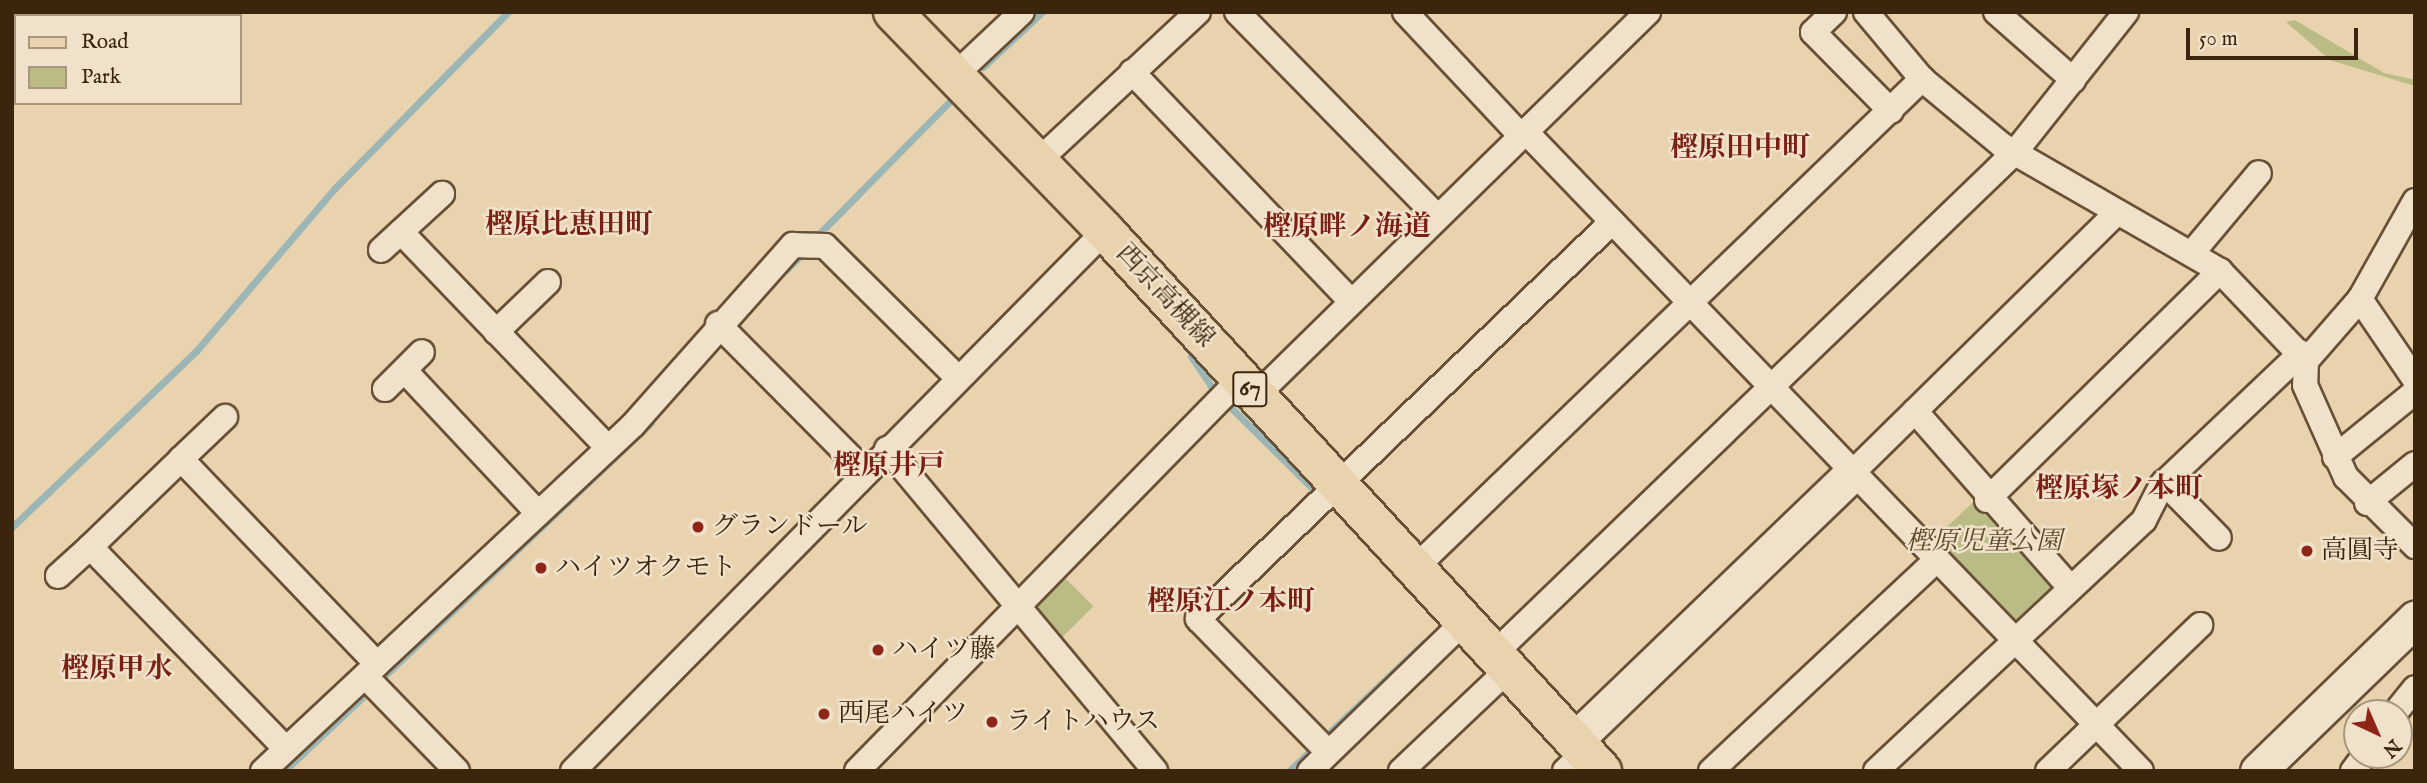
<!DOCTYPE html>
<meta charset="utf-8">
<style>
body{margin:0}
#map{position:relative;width:2427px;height:783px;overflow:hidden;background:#e8d3ae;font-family:"IM FELL English","Noto Serif JP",serif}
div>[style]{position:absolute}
.green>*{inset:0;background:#bbbb86;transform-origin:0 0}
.stream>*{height:7px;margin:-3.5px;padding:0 3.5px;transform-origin:3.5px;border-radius:3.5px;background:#9cb5b5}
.roads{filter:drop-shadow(2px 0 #675035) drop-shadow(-2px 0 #675035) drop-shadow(0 2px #675035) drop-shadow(0 -2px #675035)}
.street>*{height:24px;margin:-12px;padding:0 12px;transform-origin:12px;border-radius:12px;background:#f0e2ca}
.secondary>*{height:35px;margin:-17.5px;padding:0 17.5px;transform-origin:17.5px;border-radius:17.5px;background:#f0e2ca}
.primary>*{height:38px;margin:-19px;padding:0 19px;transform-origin:19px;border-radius:19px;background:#e8d3ae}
.dots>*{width:19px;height:19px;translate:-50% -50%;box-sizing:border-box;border:4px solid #f0e2ca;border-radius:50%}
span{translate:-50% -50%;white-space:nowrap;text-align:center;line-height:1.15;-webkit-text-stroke:5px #f0e2ca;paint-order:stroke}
.shield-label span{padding:2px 5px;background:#f0e2ca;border:2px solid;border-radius:5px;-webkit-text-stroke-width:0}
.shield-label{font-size:24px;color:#3c250d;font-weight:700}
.street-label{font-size:26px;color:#3c250d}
.poi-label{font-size:26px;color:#3c250d}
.left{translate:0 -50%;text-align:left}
.park-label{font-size:26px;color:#5c4a2b;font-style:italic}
.neighbourhood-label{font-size:28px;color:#7a1f14;font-weight:700}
.frame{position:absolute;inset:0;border:14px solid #3c250d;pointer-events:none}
.legend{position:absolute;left:14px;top:14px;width:228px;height:91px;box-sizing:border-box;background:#f0e2ca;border:2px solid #a8967e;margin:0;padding:9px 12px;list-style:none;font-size:21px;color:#3c250d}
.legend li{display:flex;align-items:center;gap:14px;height:35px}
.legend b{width:35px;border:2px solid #a8967e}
.north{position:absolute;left:2343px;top:699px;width:70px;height:70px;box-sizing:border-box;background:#f0e2ca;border:2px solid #a8967e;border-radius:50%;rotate:136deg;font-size:19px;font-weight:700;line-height:28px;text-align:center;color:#3c250d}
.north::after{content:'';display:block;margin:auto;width:24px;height:32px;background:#8f2418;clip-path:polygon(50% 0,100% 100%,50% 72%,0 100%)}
.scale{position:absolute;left:2186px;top:28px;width:172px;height:32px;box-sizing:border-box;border:4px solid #3c250d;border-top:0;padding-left:9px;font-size:21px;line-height:24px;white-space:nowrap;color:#3c250d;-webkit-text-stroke:5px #f0e2ca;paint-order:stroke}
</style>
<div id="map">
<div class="green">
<div style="clip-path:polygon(2295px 20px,2384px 73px,2415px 80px,2415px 86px,2330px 60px,2286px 22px)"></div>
<div style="left:1981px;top:495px;width:117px;height:61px;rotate:47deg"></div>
<div style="left:1060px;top:573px;width:47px;height:46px;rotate:45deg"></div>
</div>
<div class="stream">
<div style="left:983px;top:67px;width:81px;rotate:-43deg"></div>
<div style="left:814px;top:239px;width:195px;rotate:-45.4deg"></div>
<div style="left:786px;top:270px;width:27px;rotate:-45deg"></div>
<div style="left:1191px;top:356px;width:43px;rotate:56.3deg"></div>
<div style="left:1215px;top:392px;width:139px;rotate:44.7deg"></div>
<div style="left:12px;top:527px;width:256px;rotate:-43.7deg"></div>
<div style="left:197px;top:350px;width:213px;rotate:-49.6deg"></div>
<div style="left:335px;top:188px;width:247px;rotate:-45.5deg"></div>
<div style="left:380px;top:680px;width:373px;rotate:-43.5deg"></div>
<div style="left:284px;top:771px;width:115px;rotate:-43.2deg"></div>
<div style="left:1289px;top:771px;width:187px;rotate:-43.5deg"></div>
</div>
<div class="roads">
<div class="street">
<div style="left:1237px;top:12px;width:287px;rotate:45.6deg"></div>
<div style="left:1405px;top:12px;width:170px;rotate:46.9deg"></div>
<div style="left:1834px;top:12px;width:29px;rotate:136deg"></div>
<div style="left:1813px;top:32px;width:111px;rotate:45.4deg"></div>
<div style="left:1866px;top:12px;width:87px;rotate:50.1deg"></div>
<div style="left:1922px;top:79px;width:105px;rotate:39.6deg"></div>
<div style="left:2003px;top:146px;width:250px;rotate:29.9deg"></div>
<div style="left:2220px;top:271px;width:124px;rotate:46.3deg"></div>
<div style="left:1996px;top:12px;width:103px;rotate:41.4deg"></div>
<div style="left:1132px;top:72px;width:317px;rotate:46.3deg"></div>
<div style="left:954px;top:76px;width:93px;rotate:-43.3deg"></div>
<div style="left:1525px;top:131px;width:888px;rotate:46.09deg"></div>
<div style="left:1037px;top:162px;width:220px;rotate:-43deg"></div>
<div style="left:2415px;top:201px;width:112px;rotate:119.3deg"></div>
<div style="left:2360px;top:299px;width:82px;rotate:131.1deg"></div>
<div style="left:2306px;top:361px;width:24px;rotate:92deg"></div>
<div style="left:2305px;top:385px;width:101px;rotate:66deg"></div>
<div style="left:2346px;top:477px;width:98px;rotate:45deg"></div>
<div style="left:401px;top:232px;width:299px;rotate:46.2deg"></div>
<div style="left:381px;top:250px;width:83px;rotate:-42.6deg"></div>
<div style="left:2192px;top:253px;width:104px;rotate:-50.1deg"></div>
<div style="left:2360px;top:299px;width:98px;rotate:55.8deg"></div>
<div style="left:718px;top:324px;width:209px;rotate:45.2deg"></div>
<div style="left:496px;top:332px;width:72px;rotate:-43.9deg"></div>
<div style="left:405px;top:371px;width:195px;rotate:46.9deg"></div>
<div style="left:385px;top:389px;width:52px;rotate:-45deg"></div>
<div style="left:1256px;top:396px;width:549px;rotate:-44.41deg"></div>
<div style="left:1915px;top:411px;width:232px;rotate:48.7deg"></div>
<div style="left:887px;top:449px;width:419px;rotate:50.2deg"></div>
<div style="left:2335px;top:457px;width:103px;rotate:-39.1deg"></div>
<div style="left:181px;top:459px;width:61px;rotate:-43.7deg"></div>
<div style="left:1850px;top:475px;width:373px;rotate:-44.5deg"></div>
<div style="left:2164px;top:482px;width:78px;rotate:45.5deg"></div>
<div style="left:1987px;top:500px;width:327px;rotate:-44.5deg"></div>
<div style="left:2367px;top:503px;width:62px;rotate:-39.1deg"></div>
<div style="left:1417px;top:566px;width:702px;rotate:-43.96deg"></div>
<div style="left:58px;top:576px;width:43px;rotate:-42.2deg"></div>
<div style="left:1496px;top:652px;width:722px;rotate:-43.93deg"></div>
<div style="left:2016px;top:151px;width:177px;rotate:-51.6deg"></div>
<div style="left:365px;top:676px;width:132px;rotate:45.9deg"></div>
<div style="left:2395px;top:713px;width:32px;rotate:-51deg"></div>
<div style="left:286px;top:749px;width:281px;rotate:-134.1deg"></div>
<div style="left:90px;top:547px;width:127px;rotate:-44deg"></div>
<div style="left:181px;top:459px;width:284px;rotate:46.3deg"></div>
<div style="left:1328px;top:752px;width:186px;rotate:-134.3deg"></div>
<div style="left:1198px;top:619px;width:574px;rotate:-43.8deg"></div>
<div style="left:263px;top:771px;width:507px;rotate:-43.08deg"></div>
<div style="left:633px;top:425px;width:241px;rotate:-48.4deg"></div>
<div style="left:793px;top:245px;width:32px;rotate:2deg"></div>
<div style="left:825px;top:246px;width:186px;rotate:44.8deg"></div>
<div style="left:573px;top:771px;width:758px;rotate:-45.43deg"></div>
<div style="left:857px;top:771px;width:549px;rotate:-45.66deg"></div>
<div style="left:1310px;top:771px;width:217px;rotate:-44.1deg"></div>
<div style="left:1401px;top:771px;width:151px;rotate:-43.4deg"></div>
<div style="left:1565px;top:771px;width:28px;rotate:-44deg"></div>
<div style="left:1711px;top:771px;width:306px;rotate:-43.1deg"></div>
<div style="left:1876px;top:771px;width:367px;rotate:-43.1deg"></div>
<div style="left:2144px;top:520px;width:39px;rotate:-63deg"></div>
<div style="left:2162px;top:485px;width:192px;rotate:-43.5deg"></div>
<div style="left:2048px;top:771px;width:211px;rotate:-43.8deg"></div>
<div style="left:2353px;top:771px;width:20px;rotate:-53deg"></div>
</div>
<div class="secondary">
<div style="left:12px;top:18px;width:9px;rotate:-41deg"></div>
<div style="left:1575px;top:740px;width:382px;rotate:-43.9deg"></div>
<div style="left:2258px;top:771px;width:219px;rotate:-44.1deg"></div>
</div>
<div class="primary">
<div style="left:893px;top:12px;width:305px;rotate:45.9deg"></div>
<div style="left:1105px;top:231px;width:734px;rotate:47.37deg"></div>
</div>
</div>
<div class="dots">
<div style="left:698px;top:527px;background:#8f2418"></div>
<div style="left:2307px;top:551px;background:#8f2418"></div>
<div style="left:541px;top:568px;background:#8f2418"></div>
<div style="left:878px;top:650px;background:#8f2418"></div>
<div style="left:824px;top:714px;background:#8f2418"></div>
<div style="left:992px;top:722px;background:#8f2418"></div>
</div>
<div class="shield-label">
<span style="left:1250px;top:389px">67</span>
</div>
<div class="street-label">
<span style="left:1165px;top:296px;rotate:47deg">西京高槻線</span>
</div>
<div class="poi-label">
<span class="left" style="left:712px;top:527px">グランドール</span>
<span class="left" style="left:2321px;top:551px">高圓寺</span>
<span class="left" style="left:555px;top:568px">ハイツオクモト</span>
<span class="left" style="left:892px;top:650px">ハイツ藤</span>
<span class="left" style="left:838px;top:714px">西尾ハイツ</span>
<span class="left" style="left:1006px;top:722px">ライトハウス</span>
</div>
<div class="park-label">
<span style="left:1984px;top:542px">樫原児童公園</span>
</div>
<div class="neighbourhood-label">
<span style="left:1740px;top:149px">樫原田中町</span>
<span style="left:569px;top:226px">樫原比恵田町</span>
<span style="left:1347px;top:228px">樫原畔ノ海道</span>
<span style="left:889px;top:467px">樫原井戸</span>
<span style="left:2119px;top:490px">樫原塚ノ本町</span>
<span style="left:1231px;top:603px">樫原江ノ本町</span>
<span style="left:117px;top:670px">樫原甲水</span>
</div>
<div class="frame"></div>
<ul class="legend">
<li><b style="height:9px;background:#e8d3ae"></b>Road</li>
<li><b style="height:19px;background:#bbbb86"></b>Park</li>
</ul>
<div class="north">N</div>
<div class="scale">50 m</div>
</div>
